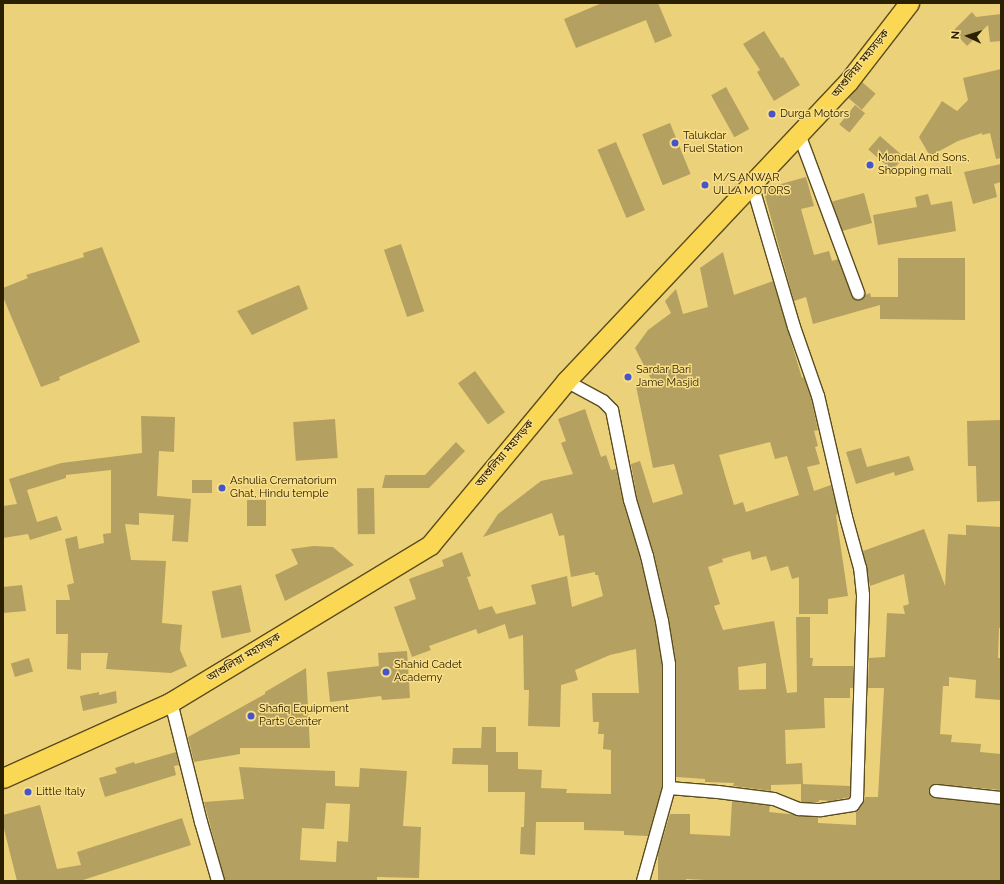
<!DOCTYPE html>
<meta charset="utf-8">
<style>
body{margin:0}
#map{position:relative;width:1004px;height:884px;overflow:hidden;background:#ecd17b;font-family:Raleway,"Noto Sans Bengali",sans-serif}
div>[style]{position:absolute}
.building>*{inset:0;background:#b4a061;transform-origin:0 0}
.roads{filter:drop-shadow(1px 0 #5a4c1f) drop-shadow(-1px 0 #5a4c1f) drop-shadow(0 1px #5a4c1f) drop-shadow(0 -1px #5a4c1f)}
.minor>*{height:12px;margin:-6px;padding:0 6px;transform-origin:6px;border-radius:6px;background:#fff}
.trunk>*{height:19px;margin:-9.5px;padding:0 9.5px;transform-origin:9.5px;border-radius:9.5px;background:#fbd854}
.dots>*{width:11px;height:11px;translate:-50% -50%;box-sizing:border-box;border:2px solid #f9de88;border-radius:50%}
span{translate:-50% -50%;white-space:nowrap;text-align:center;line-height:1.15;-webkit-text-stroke:3px #f9de88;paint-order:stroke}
.street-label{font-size:11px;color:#2b2000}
.poi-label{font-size:11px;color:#2b2000}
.left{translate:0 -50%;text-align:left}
.frame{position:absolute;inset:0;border:4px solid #2b2000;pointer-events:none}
.north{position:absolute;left:948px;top:16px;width:40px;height:40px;-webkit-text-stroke:3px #f9de88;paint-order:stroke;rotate:274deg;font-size:11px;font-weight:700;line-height:16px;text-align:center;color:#2b2000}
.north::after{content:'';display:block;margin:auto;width:14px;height:18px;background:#2b2000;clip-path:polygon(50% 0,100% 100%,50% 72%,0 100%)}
</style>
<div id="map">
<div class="building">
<div style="clip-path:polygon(602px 3px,658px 3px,672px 36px,655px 43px,646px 20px,576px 48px,564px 19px)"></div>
<div style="clip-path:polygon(972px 12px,976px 17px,1001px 14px,1001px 41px,990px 42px,988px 25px,967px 46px,953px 31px)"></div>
<div style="clip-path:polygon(764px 31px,781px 58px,783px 57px,800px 85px,774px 101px,757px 72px,760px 70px,743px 44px)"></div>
<div style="clip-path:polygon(1001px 69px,1001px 158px,996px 159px,990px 133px,982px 135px,982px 133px,958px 141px,930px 156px,919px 137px,942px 101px,957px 111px,968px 100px,963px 78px)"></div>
<div style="left:862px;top:82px;width:18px;height:21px;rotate:41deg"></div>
<div style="left:726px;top:87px;width:48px;height:17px;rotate:61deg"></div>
<div style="left:855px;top:105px;width:13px;height:25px;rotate:39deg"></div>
<div style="left:670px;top:123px;width:55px;height:30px;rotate:68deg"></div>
<div style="left:880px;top:136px;width:32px;height:18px;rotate:41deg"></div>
<div style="left:616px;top:142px;width:74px;height:20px;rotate:67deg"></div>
<div style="clip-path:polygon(1001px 164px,1001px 182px,994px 184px,997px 197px,973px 204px,964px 172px)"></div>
<div style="clip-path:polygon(806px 177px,814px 206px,801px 209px,814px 255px,829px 251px,832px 261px,838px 259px,853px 298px,860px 300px,865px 295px,870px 293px,871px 297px,898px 297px,898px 258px,965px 258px,965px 320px,880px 319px,880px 305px,813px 324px,806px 297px,794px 301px,763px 189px)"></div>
<div style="left:864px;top:193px;width:31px;height:33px;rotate:75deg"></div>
<div style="clip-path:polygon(928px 194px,931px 205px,952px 201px,956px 231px,878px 245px,873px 215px,917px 207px,915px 197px)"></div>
<div style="left:401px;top:244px;width:71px;height:18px;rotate:71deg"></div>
<div style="clip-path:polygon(102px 247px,140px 342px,59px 377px,60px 380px,41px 387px,3px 297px,3px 288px,28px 278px,26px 275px,84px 257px,83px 253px)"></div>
<div style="clip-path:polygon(evenodd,723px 252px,734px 295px,773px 281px,802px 378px,804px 377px,811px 398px,818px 430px,814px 431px,818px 446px,815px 447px,820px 464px,807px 467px,814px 491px,831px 485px,838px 514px,836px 515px,848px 596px,828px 599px,828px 614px,799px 614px,799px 577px,792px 579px,788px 566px,771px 571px,766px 556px,752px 560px,750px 551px,722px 559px,723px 562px,708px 567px,720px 604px,714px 606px,723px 630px,774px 621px,787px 693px,797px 692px,796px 617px,810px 617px,810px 658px,813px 658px,812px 666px,853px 666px,853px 688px,850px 688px,850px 698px,824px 698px,825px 728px,785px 730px,786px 764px,802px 763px,803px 784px,771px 785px,771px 791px,733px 786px,734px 783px,705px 782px,705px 779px,676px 777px,676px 663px,669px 619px,654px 554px,637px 498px,631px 464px,640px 461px,653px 503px,683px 494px,674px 464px,653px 468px,636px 386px,653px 383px,635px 348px,648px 330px,671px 313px,665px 301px,676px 289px,683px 314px,708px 307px,700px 268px,723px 252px,770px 442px,775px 459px,787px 456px,799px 495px,746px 512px,743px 502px,734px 505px,719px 455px,770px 442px,723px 252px,766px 663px,766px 689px,739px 690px,738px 667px,766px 663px)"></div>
<div style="clip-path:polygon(299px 285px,308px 309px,252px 335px,237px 311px)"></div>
<div style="left:475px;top:371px;width:51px;height:21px;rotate:54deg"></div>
<div style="clip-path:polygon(585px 409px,601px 457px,606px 455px,611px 470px,616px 469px,623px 502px,640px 558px,655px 622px,662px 665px,662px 787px,648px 836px,624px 835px,624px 831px,584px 830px,584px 822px,536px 822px,535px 855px,520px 854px,521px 827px,524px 827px,525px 792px,488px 792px,488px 765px,452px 764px,453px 748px,481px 748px,482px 727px,496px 727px,496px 752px,518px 752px,518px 769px,542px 770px,541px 788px,567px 789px,566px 793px,611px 794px,611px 750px,603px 749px,604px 734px,598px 734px,599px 722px,593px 722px,592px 693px,639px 693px,636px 649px,610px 655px,575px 670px,578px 680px,561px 685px,560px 727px,528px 726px,529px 690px,524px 690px,523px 635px,509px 639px,505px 624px,478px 634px,476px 629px,429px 646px,431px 650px,412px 657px,394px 607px,416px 599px,409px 579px,444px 566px,442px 560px,462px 552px,471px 576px,467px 577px,479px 610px,492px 606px,496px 614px,536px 604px,531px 585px,567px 576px,572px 607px,603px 596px,598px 575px,595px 575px,595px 572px,571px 577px,564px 535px,559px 536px,552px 513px,483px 537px,498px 514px,541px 481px,573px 474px,561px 443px,566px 441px,558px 419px)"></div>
<div style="clip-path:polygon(141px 416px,175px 417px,174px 452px,159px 451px,157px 496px,191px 499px,188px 542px,172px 541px,174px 515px,139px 513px,139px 525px,125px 524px,131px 560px,166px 561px,162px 623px,182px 625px,180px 650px,187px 666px,171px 673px,106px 669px,108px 653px,81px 653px,81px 670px,67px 669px,68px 634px,56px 634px,56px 600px,70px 600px,67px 585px,74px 583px,65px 539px,77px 536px,79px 549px,104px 543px,103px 534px,111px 533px,111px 470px,66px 475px,66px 478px,27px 490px,37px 522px,57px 516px,62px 530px,30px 540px,28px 534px,3px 538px,3px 506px,17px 504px,9px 479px,61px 463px,142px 453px)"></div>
<div style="left:335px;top:419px;width:39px;height:42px;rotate:86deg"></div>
<div style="clip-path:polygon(1001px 420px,1001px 501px,977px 502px,976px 466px,968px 466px,967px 421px)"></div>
<div style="clip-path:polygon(456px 442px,465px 451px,429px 488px,382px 488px,385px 475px,425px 475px)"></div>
<div style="clip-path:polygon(861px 448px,867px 467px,909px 456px,914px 470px,895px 476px,894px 472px,856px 484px,846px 452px)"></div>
<div style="left:192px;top:480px;width:20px;height:13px"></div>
<div style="left:374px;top:488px;width:46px;height:17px;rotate:89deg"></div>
<div style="left:266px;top:500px;width:26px;height:19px;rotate:90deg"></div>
<div style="clip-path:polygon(966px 525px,1001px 527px,1001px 628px,999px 628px,998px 658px,1001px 658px,1001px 700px,975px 698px,976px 680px,949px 677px,949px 686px,943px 686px,940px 734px,952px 735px,951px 742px,981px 744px,980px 752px,1001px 754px,1001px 790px,937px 784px,930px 786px,929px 791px,931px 797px,935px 798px,1001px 805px,1001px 881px,725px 881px,686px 879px,686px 881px,658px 881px,658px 854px,670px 814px,690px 814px,690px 834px,730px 836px,732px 801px,770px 806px,769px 812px,818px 817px,818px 823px,856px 825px,856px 812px,863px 803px,865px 797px,878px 797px,884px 688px,868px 688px,869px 658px,885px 657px,887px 613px,905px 614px,903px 606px,909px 604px,904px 574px,870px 586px,863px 551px,924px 529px,945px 586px,948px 534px,966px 535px)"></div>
<div style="clip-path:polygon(314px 546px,333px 547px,354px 565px,285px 601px,275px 575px,298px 564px,291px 549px)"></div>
<div style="clip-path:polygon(22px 585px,26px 611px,3px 613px,3px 587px)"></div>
<div style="left:241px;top:585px;width:48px;height:30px;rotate:78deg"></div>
<div style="clip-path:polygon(407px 651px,410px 698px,382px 700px,381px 696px,330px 702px,327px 672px,379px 666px,378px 653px)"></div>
<div style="left:29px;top:658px;width:14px;height:19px;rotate:73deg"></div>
<div style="clip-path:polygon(306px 668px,310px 748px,240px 748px,240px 754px,194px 762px,188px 737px,265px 694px,265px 692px)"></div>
<div style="clip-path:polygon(116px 691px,117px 703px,83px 711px,80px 696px,99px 692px,99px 695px)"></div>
<div style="clip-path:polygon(176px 752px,179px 765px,174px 766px,176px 775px,105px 797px,99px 778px,117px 773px,115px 768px,134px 762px,135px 764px)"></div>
<div style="clip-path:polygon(evenodd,239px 767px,335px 771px,335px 786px,359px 787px,360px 768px,407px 771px,403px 826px,421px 827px,419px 878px,377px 877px,377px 881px,225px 881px,204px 802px,244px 799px,239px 767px,326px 803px,350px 804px,348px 842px,337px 841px,336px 862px,300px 860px,302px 828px,324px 829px,326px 803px)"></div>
<div style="clip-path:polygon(801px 784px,850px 786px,850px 797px,831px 801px,819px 800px,819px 802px,801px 802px)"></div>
<div style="clip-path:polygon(40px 805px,57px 869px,81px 865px,77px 852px,182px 818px,191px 845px,80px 881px,17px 881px,3px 825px,3px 815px)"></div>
</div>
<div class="roads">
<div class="minor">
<div style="left:799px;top:134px;width:170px;rotate:69.6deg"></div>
<div style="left:566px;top:381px;width:42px;rotate:28.4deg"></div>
<div style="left:603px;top:401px;width:13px;rotate:45deg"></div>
<div style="left:612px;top:410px;width:92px;rotate:78.7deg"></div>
<div style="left:630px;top:500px;width:59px;rotate:73.1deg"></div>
<div style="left:647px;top:556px;width:67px;rotate:77deg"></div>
<div style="left:662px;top:621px;width:44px;rotate:80.8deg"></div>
<div style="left:669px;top:664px;width:124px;rotate:90deg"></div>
<div style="left:669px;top:788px;width:97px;rotate:105.6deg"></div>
<div style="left:171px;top:702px;width:124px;rotate:76deg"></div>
<div style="left:201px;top:822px;width:61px;rotate:73.9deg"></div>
<div style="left:669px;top:788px;width:49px;rotate:4.7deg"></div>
<div style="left:718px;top:792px;width:56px;rotate:7.1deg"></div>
<div style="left:774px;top:799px;width:27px;rotate:22deg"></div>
<div style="left:799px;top:809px;width:22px;rotate:3deg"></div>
<div style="left:821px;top:810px;width:32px;rotate:-9deg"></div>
<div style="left:853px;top:805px;width:7px;rotate:-56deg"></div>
<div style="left:857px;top:799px;width:204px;rotate:-88.3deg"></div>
<div style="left:863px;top:595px;width:27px;rotate:-96deg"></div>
<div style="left:860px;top:568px;width:53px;rotate:-105.4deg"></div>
<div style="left:846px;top:517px;width:124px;rotate:-103deg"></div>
<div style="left:818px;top:396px;width:73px;rotate:-109.2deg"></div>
<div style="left:794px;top:327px;width:149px;rotate:-106.4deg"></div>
<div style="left:936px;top:791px;width:65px;rotate:6.1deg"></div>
</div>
<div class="trunk">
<div style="left:3px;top:778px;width:184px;rotate:-24.3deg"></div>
<div style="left:171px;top:702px;width:303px;rotate:-31.2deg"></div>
<div style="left:430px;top:545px;width:213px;rotate:-50.3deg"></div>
<div style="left:566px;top:381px;width:411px;rotate:-46.7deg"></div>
<div style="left:848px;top:82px;width:100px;rotate:-52.3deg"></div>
</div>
</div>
<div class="dots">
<div style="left:772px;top:114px;background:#4655ca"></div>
<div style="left:675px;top:143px;background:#4655ca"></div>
<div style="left:870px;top:165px;background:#4655ca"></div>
<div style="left:705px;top:185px;background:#4655ca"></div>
<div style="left:628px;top:377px;background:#4655ca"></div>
<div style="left:222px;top:488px;background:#4655ca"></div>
<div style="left:386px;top:672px;background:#4655ca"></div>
<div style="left:251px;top:716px;background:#4655ca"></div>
<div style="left:28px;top:792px;background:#4655ca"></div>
</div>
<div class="street-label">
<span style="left:861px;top:64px;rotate:-51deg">আশুলিয়া মহাসড়ক</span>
<span style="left:505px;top:454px;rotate:-50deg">আশুলিয়া মহাসড়ক</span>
<span style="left:244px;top:658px;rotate:-31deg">আশুলিয়া মহাসড়ক</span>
</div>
<div class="poi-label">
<span class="left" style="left:780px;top:114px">Durga Motors</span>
<span class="left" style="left:683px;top:143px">Talukdar<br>Fuel Station</span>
<span class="left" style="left:878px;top:165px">Mondal And Sons,<br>Shopping mall</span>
<span class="left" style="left:713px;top:185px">M/S.ANWAR<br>ULLA MOTORS</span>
<span class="left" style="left:636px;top:377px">Sardar Bari<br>Jame Masjid</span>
<span class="left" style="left:230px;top:488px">Ashulia Crematorium<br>Ghat, Hindu temple</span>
<span class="left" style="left:394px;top:672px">Shahid Cadet<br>Academy</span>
<span class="left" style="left:259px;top:716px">Shafiq Equipment<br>Parts Center</span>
<span class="left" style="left:36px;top:792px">Little Italy</span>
</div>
<div class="frame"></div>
<div class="north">N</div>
</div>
